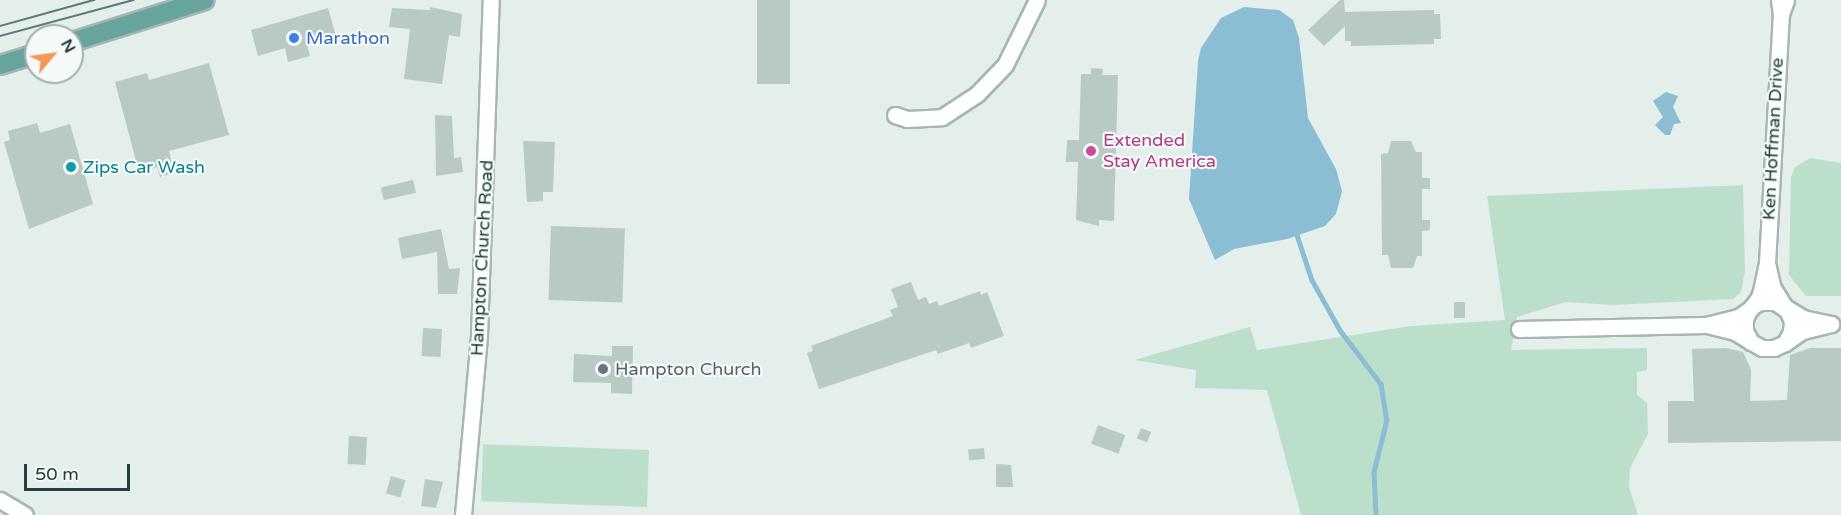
<!DOCTYPE html>
<style>
body{margin:0}
#map{position:relative;width:1841px;height:515px;overflow:hidden;background:#e4eeeb;font-family:"Varela Round",sans-serif}
div>[style]{position:absolute}
.green>*{inset:0;background:#bcdfcb;transform-origin:0 0}
.water>*{inset:0;background:#8bbed4}
.stream>*{height:4.5px;margin:-2.25px;padding:0 2.25px;transform-origin:2.25px;border-radius:2.25px;background:#8bbed4}
.building>*{inset:0;background:#b9c9c4;transform-origin:0 0}
.roads{filter:drop-shadow(2px 0 #a6b6b3) drop-shadow(-2px 0 #a6b6b3) drop-shadow(0 2px #a6b6b3) drop-shadow(0 -2px #a6b6b3)}
.minor>*{height:15px;margin:-7.5px;padding:0 7.5px;transform-origin:7.5px;border-radius:7.5px;background:#fff}
.major>*{height:18px;margin:-9px;padding:0 9px;transform-origin:9px;border-radius:9px;background:#67a49e}
.tram>*{height:1.5px;margin:-0.75px;padding:0 0.75px;transform-origin:0.75px;border-radius:0.75px;background:#5d7b78}
.dots>*{width:16px;height:16px;translate:-50% -50%;box-sizing:border-box;border:3px solid #f5faf8;border-radius:50%}
span{translate:-50% -50%;white-space:nowrap;text-align:center;line-height:1.15;-webkit-text-stroke:4.5px #f5faf8;paint-order:stroke}
.shop-label{font-size:18px;color:#366cbe}
.left{translate:0 -50%;text-align:left}
.street-label{font-size:18px;color:#22403d}
.hotel-label{font-size:18px;color:#b23c85}
.culture-label{font-size:18px;color:#0d838f}
.worship-label{font-size:18px;color:#5b616d}
.north{position:absolute;left:24px;top:24px;width:60px;height:60px;box-sizing:border-box;background:#f5faf8;border:2px solid #a1b0ad;border-radius:50%;rotate:61deg;font-size:16px;font-weight:700;line-height:24px;text-align:center;color:#22403d}
.north::after{content:'';display:block;margin:auto;width:21px;height:27px;background:#f6975a;clip-path:polygon(50% 0,100% 100%,50% 72%,0 100%)}
.scale{position:absolute;left:24px;top:464px;width:106px;height:27px;box-sizing:border-box;border:3px solid #22403d;border-top:0;padding-left:8px;font-size:18px;line-height:21px;white-space:nowrap;color:#22403d;-webkit-text-stroke:4px #f5faf8;paint-order:stroke}
</style>
<div id="map">
<div class="green">
<div style="clip-path:polygon(1810px 158px,1841px 163px,1841px 296px,1806px 296px,1789px 275px,1791px 177px,1795px 167px)"></div>
<div style="clip-path:polygon(1743px 185px,1745px 271px,1741px 292px,1733px 299px,1613px 305px,1566px 302px,1517px 317px,1511px 350px,1647px 348px,1647px 370px,1637px 372px,1637px 395px,1647px 403px,1648px 434px,1630px 468px,1629px 487px,1638px 515px,1301px 515px,1267px 390px,1195px 388px,1196px 370px,1134px 360px,1250px 327px,1257px 350px,1411px 326px,1505px 320px,1487px 196px)"></div>
<div style="left:649px;top:450px;width:57px;height:166px;rotate:92deg"></div>
</div>
<div class="water">
<div style="clip-path:polygon(1244px 7px,1279px 10px,1293px 20px,1299px 38px,1308px 118px,1336px 169px,1342px 191px,1336px 214px,1325px 226px,1287px 239px,1234px 249px,1215px 260px,1189px 199px,1198px 61px,1201px 48px,1221px 18px)"></div>
<div style="clip-path:polygon(1666px 92px,1678px 96px,1673px 107px,1681px 123px,1674px 124px,1670px 135px,1665px 135px,1655px 125px,1663px 117px,1653px 101px)"></div>
</div>
<div class="stream">
<div style="left:1296px;top:232px;width:51px;rotate:71.6deg"></div>
<div style="left:1312px;top:280px;width:57px;rotate:60.8deg"></div>
<div style="left:1340px;top:330px;width:68px;rotate:52.8deg"></div>
<div style="left:1381px;top:384px;width:36px;rotate:81deg"></div>
<div style="left:1387px;top:420px;width:54px;rotate:104deg"></div>
<div style="left:1374px;top:472px;width:43px;rotate:87.3deg"></div>
</div>
<div class="building">
<div style="left:757px;top:0;width:33px;height:84px"></div>
<div style="clip-path:polygon(1340px 0,1344px 0,1345px 12px,1434px 10px,1434px 14px,1440px 14px,1441px 39px,1434px 39px,1434px 44px,1351px 46px,1351px 41px,1345px 41px,1345px 26px,1324px 46px,1308px 30px)"></div>
<div style="clip-path:polygon(430px 7px,462px 14px,460px 37px,449px 35px,442px 84px,404px 79px,410px 29px,389px 27px,392px 8px,430px 10px)"></div>
<div style="clip-path:polygon(328px 8px,336px 36px,307px 44px,310px 56px,288px 62px,285px 48px,258px 56px,251px 30px)"></div>
<div style="clip-path:polygon(209px 63px,229px 135px,169px 151px,174px 173px,160px 177px,157px 167px,139px 172px,115px 82px,147px 73px,149px 80px)"></div>
<div style="clip-path:polygon(1091px 68px,1103px 69px,1102px 75px,1118px 75px,1114px 221px,1099px 220px,1099px 226px,1076px 220px,1078px 162px,1066px 162px,1067px 140px,1079px 140px,1081px 74px,1091px 74px)"></div>
<div style="clip-path:polygon(435px 115px,452px 116px,454px 158px,461px 157px,463px 172px,436px 176px)"></div>
<div style="clip-path:polygon(37px 123px,40px 133px,70px 124px,93px 204px,29px 229px,4px 142px,10px 140px,8px 131px)"></div>
<div style="clip-path:polygon(523px 141px,555px 142px,553px 192px,543px 192px,543px 201px,527px 202px)"></div>
<div style="clip-path:polygon(1391px 141px,1411px 141px,1416px 152px,1422px 152px,1422px 178px,1430px 178px,1430px 189px,1422px 189px,1422px 220px,1430px 220px,1430px 230px,1422px 231px,1422px 256px,1417px 256px,1413px 268px,1391px 268px,1388px 255px,1382px 255px,1381px 154px,1388px 153px)"></div>
<div style="left:413px;top:180px;width:13px;height:33px;rotate:77deg"></div>
<div style="left:551px;top:226px;width:74px;height:74px;rotate:2deg"></div>
<div style="clip-path:polygon(441px 229px,449px 269px,460px 268px,457px 294px,438px 294px,437px 252px,402px 259px,398px 238px)"></div>
<div style="clip-path:polygon(911px 282px,918px 300px,926px 297px,929px 304px,937px 301px,939px 306px,980px 291px,981px 295px,987px 292px,1004px 336px,971px 348px,969px 343px,938px 354px,936px 350px,819px 389px,807px 353px,813px 351px,811px 346px,893px 316px,890px 310px,898px 307px,891px 289px)"></div>
<div style="left:1465px;top:302px;width:16px;height:11px;rotate:90deg"></div>
<div style="left:423px;top:328px;width:19px;height:28px;rotate:3deg"></div>
<div style="clip-path:polygon(612px 346px,633px 346px,632px 394px,611px 393px,611px 383px,573px 382px,574px 354px,612px 356px)"></div>
<div style="clip-path:polygon(1810px 348px,1841px 348px,1841px 441px,1668px 443px,1668px 401px,1694px 401px,1692px 349px,1726px 348px,1743px 352px,1751px 370px,1750px 401px,1787px 400px,1790px 355px)"></div>
<div style="left:1098px;top:425px;width:29px;height:20px;rotate:20deg"></div>
<div style="left:1141px;top:428px;width:11px;height:11px;rotate:22deg"></div>
<div style="left:349px;top:436px;width:18px;height:28px;rotate:3deg"></div>
<div style="left:984px;top:448px;width:11px;height:16px;rotate:85deg"></div>
<div style="clip-path:polygon(996px 464px,1011px 465px,1013px 487px,996px 487px)"></div>
<div style="left:391px;top:476px;width:15px;height:18px;rotate:16deg"></div>
<div style="clip-path:polygon(425px 479px,443px 482px,436px 508px,421px 506px)"></div>
</div>
<div class="roads">
<div class="minor">
<div style="left:1779px;top:0;width:14px;rotate:82deg"></div>
<div style="left:1781px;top:14px;width:15px;rotate:-70deg"></div>
<div style="left:895px;top:115px;width:13px;rotate:18deg"></div>
<div style="left:907px;top:119px;width:35px;rotate:-3deg"></div>
<div style="left:942px;top:117px;width:42px;rotate:-33.3deg"></div>
<div style="left:977px;top:94px;width:40px;rotate:-46deg"></div>
<div style="left:1005px;top:65px;width:72px;rotate:-63.8deg"></div>
<div style="left:1767px;top:263px;width:249px;rotate:-86.8deg"></div>
<div style="left:1519px;top:329px;width:187px;rotate:-1.2deg"></div>
<div style="left:1751px;top:342px;width:19px;rotate:-148deg"></div>
<div style="left:1735px;top:332px;width:30px;rotate:-166deg"></div>
<div style="left:1706px;top:325px;width:33px;rotate:-14deg"></div>
<div style="left:1738px;top:317px;width:9px;rotate:-32deg"></div>
<div style="left:1746px;top:312px;width:5px;rotate:-37deg"></div>
<div style="left:1750px;top:309px;width:4px;rotate:-45deg"></div>
<div style="left:1753px;top:306px;width:8px;rotate:-30deg"></div>
<div style="left:1760px;top:302px;width:15px"></div>
<div style="left:1775px;top:302px;width:14px;rotate:34deg"></div>
<div style="left:1787px;top:310px;width:12px;rotate:66deg"></div>
<div style="left:1792px;top:321px;width:11px;rotate:95deg"></div>
<div style="left:1791px;top:332px;width:13px;rotate:119deg"></div>
<div style="left:1785px;top:343px;width:12px;rotate:156deg"></div>
<div style="left:1774px;top:348px;width:12px;rotate:180deg"></div>
<div style="left:1762px;top:348px;width:13px;rotate:-151deg"></div>
<div style="left:1751px;top:342px;width:13px;rotate:-119deg"></div>
<div style="left:1745px;top:331px;width:12px;rotate:-90deg"></div>
<div style="left:1745px;top:319px;width:8px;rotate:-67deg"></div>
<div style="left:1748px;top:312px;width:4px;rotate:-56deg"></div>
<div style="left:1750px;top:309px;width:8px;rotate:-50deg"></div>
<div style="left:1755px;top:303px;width:7px;rotate:-56deg"></div>
<div style="left:1759px;top:297px;width:6px;rotate:-72deg"></div>
<div style="left:1761px;top:291px;width:29px;rotate:-78deg"></div>
<div style="left:1767px;top:263px;width:26px;rotate:77deg"></div>
<div style="left:1773px;top:288px;width:22px;rotate:58deg"></div>
<div style="left:1785px;top:307px;width:21px;rotate:31deg"></div>
<div style="left:1803px;top:318px;width:29px;rotate:12deg"></div>
<div style="left:1831px;top:324px;width:30px;rotate:166deg"></div>
<div style="left:1802px;top:331px;width:21px;rotate:145deg"></div>
<div style="left:0;top:500px;width:29px;rotate:31deg"></div>
<div style="left:463px;top:515px;width:180px;rotate:-84.9deg"></div>
<div style="left:479px;top:336px;width:336px;rotate:-88deg"></div>
</div>
<div class="major">
<div style="left:72px;top:42px;width:139px;rotate:-17.5deg"></div>
<div style="left:0;top:65px;width:38px;rotate:-17deg"></div>
</div>
</div>
<div class="tram">
<div style="left:0;top:26px;width:98px;rotate:-15.5deg"></div>
<div style="left:0;top:36px;width:138px;rotate:-15.1deg"></div>
</div>
<div class="dots">
<div style="left:294px;top:38px;background:#3f7fe0"></div>
<div style="left:1091px;top:151px;background:#d1479c"></div>
<div style="left:71px;top:167px;background:#0f9aa8"></div>
<div style="left:603px;top:369px;background:#6b7280"></div>
</div>
<div class="shop-label">
<span class="left" style="left:306px;top:38px">Marathon</span>
</div>
<div class="street-label">
<span style="left:1773px;top:139px;rotate:-87deg">Ken Hoffman Drive</span>
<span style="left:482px;top:258px;rotate:-87deg">Hampton Church Road</span>
</div>
<div class="hotel-label">
<span class="left" style="left:1103px;top:151px">Extended<br>Stay America</span>
</div>
<div class="culture-label">
<span class="left" style="left:83px;top:167px">Zips Car Wash</span>
</div>
<div class="worship-label">
<span class="left" style="left:615px;top:369px">Hampton Church</span>
</div>
<div class="north">N</div>
<div class="scale">50 m</div>
</div>
